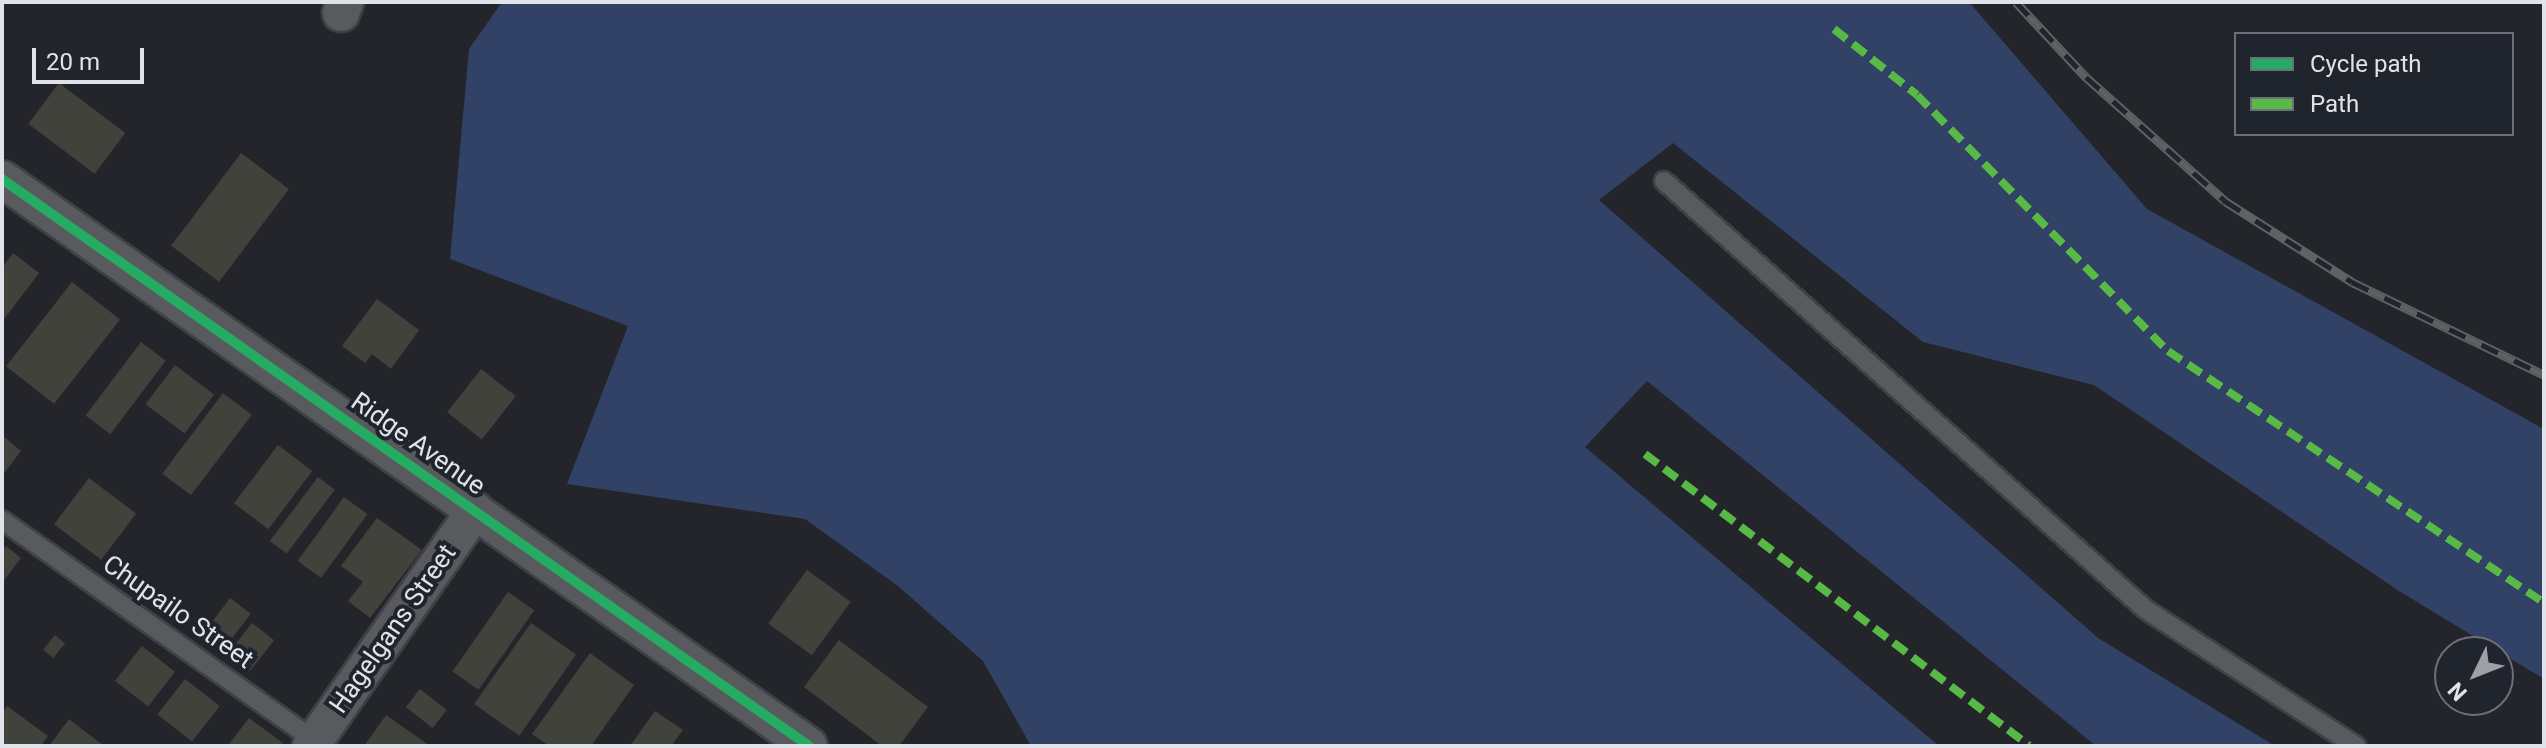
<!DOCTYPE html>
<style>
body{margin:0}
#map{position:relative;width:2546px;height:748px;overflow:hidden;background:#23252a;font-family:Roboto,sans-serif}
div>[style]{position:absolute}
.green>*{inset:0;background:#324166}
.building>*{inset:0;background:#41423c;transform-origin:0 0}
.roads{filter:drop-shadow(2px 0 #3f4146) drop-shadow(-2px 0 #3f4146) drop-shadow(0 2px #3f4146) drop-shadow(0 -2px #3f4146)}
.lane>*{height:18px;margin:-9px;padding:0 9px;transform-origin:9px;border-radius:9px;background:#585a5d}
.street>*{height:36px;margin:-18px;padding:0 18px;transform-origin:18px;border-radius:18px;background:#585a5d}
.rail>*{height:9px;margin-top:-4.5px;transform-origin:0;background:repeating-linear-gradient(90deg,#20242d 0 18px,#5f6165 0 36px);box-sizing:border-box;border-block:2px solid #5f6165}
.quiet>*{height:8px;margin-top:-4px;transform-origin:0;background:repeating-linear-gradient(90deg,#58b947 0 16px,transparent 0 24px)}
.cycleway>*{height:10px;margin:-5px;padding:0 5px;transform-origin:5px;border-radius:5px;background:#26ab63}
span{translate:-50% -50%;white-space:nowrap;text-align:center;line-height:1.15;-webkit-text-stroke:8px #20242d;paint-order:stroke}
.street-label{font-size:26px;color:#e0e3e9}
.frame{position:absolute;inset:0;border:4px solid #e0e3e9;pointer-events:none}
.legend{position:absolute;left:2234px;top:32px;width:280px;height:104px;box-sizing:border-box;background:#20242d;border:2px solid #6d7078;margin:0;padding:10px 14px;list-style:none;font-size:24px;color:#e0e3e9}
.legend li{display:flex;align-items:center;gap:16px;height:40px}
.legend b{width:40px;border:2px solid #6d7078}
.north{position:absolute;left:2434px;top:636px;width:80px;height:80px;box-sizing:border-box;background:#20242d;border:2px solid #6d7078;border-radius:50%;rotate:227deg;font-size:22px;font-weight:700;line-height:32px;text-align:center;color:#e0e3e9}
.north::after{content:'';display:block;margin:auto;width:28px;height:36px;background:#9ea0a6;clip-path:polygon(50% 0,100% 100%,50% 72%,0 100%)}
.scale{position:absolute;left:32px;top:48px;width:112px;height:36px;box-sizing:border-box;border:4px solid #e0e3e9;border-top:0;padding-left:10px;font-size:24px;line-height:28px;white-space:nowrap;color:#e0e3e9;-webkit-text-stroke:6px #20242d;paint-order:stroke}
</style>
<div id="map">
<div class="green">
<div style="clip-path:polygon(502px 2px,1969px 2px,2147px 209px,2544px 429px,2544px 679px,2399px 591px,2094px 385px,1923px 342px,1673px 143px,1599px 200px,2098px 638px,2275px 746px,2096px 746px,1647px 381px,1585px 447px,1939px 746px,1031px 746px,983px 661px,898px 586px,805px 519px,567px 484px,628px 326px,450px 259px,469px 49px)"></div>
</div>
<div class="building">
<div style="left:59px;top:83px;width:83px;height:51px;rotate:37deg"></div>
<div style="left:241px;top:153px;width:60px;height:116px;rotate:37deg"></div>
<div style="clip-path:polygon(13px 253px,39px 273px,2px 322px,2px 268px)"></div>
<div style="left:72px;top:282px;width:61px;height:107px;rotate:38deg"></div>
<div style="clip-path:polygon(377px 299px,419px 330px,391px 369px,372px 354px,365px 363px,342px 346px)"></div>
<div style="left:141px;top:342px;width:31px;height:92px;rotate:37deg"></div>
<div style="left:175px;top:365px;width:49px;height:49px;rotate:37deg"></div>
<div style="left:481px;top:369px;width:44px;height:55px;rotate:38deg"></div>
<div style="left:223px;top:393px;width:36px;height:101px;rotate:37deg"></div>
<div style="clip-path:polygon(2px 435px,21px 451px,2px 476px)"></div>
<div style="left:278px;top:445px;width:43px;height:73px;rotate:37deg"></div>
<div style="left:318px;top:477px;width:21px;height:80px;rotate:37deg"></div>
<div style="left:89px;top:478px;width:59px;height:58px;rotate:37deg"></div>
<div style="left:344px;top:497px;width:29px;height:79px;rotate:36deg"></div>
<div style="clip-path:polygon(377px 518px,422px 550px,370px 618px,348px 601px,363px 582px,341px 566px)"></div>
<div style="clip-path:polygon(6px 546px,21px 558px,4px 580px,2px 551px)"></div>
<div style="left:807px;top:570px;width:54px;height:66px;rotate:36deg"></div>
<div style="left:508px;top:592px;width:32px;height:97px;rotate:35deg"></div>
<div style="left:230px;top:598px;width:26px;height:50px;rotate:37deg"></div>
<div style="left:252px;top:623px;width:28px;height:40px;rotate:38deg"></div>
<div style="left:531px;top:623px;width:55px;height:99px;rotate:35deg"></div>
<div style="left:55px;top:635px;width:13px;height:19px;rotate:39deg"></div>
<div style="clip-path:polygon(839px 640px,928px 707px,899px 746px,882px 746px,804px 687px)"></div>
<div style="left:142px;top:646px;width:42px;height:44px;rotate:38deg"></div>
<div style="clip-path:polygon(590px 653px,634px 685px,591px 746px,549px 746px,532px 734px)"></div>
<div style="left:185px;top:679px;width:44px;height:45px;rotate:38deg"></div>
<div style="left:420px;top:689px;width:34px;height:23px;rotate:38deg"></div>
<div style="clip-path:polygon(7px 706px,48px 736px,41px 746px,2px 746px,2px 713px)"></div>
<div style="clip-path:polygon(655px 711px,683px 730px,671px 746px,630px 746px)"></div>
<div style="clip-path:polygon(386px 715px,430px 746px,364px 746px)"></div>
<div style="clip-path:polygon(249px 718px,283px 743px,281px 746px,229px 744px)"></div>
<div style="clip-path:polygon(69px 719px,104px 746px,49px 746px)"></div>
</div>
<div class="roads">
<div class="lane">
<div style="left:1664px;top:181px;width:644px;rotate:41.66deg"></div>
<div style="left:2145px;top:609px;width:252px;rotate:33deg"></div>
<div style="left:2px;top:520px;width:389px;rotate:35.2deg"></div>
</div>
<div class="street">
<div style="left:341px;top:13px;width:12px;rotate:-70deg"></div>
<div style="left:2px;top:179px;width:986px;rotate:35.09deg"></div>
<div style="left:311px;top:746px;width:287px;rotate:-55.1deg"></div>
</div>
</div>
<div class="rail">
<div style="left:2016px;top:2px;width:103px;rotate:47deg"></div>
<div style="left:2086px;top:77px;width:186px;rotate:41.7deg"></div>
<div style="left:2225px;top:201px;width:151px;rotate:32.5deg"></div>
<div style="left:2352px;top:282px;width:213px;rotate:25.8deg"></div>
</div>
<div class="quiet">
<div style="left:1834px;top:29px;width:106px;rotate:38.5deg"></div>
<div style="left:1917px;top:95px;width:359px;rotate:45.6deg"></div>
<div style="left:2168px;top:351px;width:453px;rotate:33.8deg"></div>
<div style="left:1645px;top:454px;width:482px;rotate:37.2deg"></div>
</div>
<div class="cycleway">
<div style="left:2px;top:179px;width:986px;rotate:35.09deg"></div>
</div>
<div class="street-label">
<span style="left:418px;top:444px;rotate:35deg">Ridge Avenue</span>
<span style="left:178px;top:612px;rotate:35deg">Chupailo Street</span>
<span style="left:393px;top:629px;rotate:-55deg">Hagelgans Street</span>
</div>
<div class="frame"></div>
<ul class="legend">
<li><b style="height:10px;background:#26ab63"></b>Cycle path</li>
<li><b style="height:10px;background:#58b947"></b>Path</li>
</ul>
<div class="north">N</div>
<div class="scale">20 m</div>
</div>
